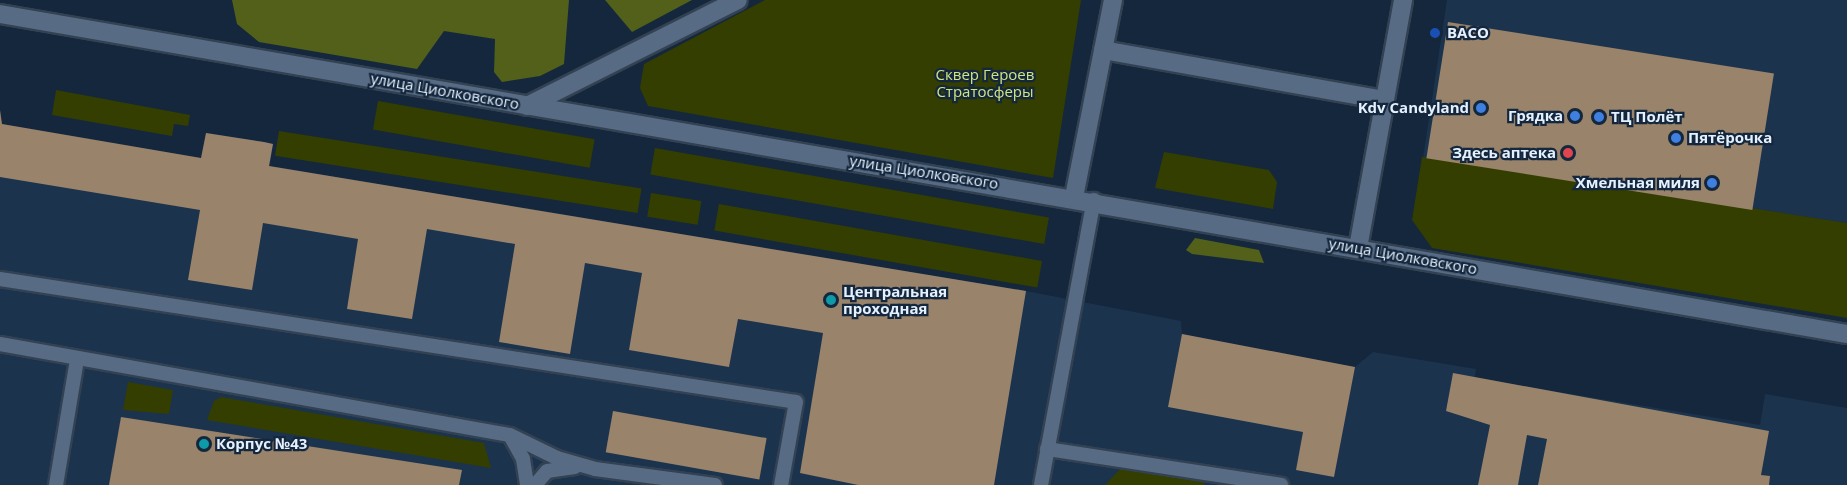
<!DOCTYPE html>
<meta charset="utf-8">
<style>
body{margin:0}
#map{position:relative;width:1847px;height:485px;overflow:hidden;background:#14273c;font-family:"Open Sans",sans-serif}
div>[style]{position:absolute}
.built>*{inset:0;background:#1b334d}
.green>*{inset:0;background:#343e00;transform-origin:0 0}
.forest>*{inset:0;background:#526019}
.building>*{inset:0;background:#99836a;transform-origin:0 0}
.roads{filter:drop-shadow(2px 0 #334253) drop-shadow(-2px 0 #334253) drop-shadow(0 2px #334253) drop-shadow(0 -2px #334253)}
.service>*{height:14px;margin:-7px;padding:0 7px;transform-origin:7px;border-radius:7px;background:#576c84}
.tertiary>*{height:18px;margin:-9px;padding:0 9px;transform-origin:9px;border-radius:9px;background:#576c84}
.dots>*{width:16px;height:16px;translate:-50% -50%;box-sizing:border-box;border:3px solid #14273c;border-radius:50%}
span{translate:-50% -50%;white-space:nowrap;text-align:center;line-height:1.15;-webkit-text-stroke:4.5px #14273c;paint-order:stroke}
.poi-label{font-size:15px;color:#e5f1ff;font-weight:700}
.left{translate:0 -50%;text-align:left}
.right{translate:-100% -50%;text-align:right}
.park-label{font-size:15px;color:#cfe584}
.street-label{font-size:15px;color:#e5f1ff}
</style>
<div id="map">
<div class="built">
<div style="clip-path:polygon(1447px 0,1847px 0,1847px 223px,1423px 158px)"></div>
<div style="clip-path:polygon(0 110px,2px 124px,201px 158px,206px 133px,264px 142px,273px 144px,270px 166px,1026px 291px,1181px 321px,1182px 334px,1355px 367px,1373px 352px,1476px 369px,1475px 377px,1534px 388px,1760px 425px,1765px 394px,1847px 408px,1847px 485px,0 485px)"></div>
</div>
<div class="green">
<div style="clip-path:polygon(765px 0,1081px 0,1053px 178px,648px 106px,640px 88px,644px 64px)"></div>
<div style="clip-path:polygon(56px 90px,190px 115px,188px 126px,174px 124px,172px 136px,52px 115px)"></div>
<div style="left:378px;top:101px;width:220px;height:29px;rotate:10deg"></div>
<div style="left:279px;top:131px;width:367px;height:25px;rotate:9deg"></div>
<div style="left:655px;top:148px;width:400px;height:27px;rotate:10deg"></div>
<div style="clip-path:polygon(1164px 152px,1269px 170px,1277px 182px,1273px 209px,1155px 188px)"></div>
<div style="clip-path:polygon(1422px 157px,1847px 223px,1847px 318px,1432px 248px,1412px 220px)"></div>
<div style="left:651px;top:193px;width:51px;height:24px;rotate:9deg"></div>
<div style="left:719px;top:204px;width:328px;height:27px;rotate:10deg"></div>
<div style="clip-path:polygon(128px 382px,173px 390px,169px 414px,123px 410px)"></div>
<div style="clip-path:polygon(221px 397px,484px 443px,491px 468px,207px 420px,214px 401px)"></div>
<div style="clip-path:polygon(1124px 465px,1205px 479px,1204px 485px,1105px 485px)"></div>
</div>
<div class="forest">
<div style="clip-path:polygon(232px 0,569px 0,564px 64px,540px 76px,502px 82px,494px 72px,495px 39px,444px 31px,417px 69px,259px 42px,237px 24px)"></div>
<div style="clip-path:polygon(605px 0,692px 0,632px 32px)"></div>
<div style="clip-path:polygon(1195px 238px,1259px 250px,1264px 263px,1192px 254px,1186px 250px)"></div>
</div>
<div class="building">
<div style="left:1448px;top:22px;width:330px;height:138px;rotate:9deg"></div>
<div style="clip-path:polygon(0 110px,2px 124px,201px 158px,206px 133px,264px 142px,273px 144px,269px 166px,1026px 291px,994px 485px,858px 485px,800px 473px,823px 333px,738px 319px,729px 367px,629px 350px,642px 273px,585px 263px,570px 354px,499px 342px,515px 244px,427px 229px,412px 319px,347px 309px,358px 239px,263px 223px,252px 290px,188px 280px,200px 210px,0 177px)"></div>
<div style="clip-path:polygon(1182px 334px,1355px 367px,1334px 477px,1296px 470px,1303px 432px,1168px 407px)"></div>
<div style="clip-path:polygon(1453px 373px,1769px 431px,1761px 475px,1770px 476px,1769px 485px,1538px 485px,1547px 439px,1527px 435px,1518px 485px,1478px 485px,1490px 425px,1446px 411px)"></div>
<div style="left:613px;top:411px;width:156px;height:42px;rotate:10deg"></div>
<div style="clip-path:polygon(121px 417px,462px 470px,459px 485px,109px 485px)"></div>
</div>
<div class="roads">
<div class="service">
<div style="left:0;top:279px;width:805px;rotate:8.78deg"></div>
<div style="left:796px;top:402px;width:84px;rotate:100.2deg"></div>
<div style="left:0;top:344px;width:518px;rotate:10.12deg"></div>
<div style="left:510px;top:435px;width:52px;rotate:26.1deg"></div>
<div style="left:557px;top:458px;width:40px;rotate:16deg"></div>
<div style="left:595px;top:469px;width:121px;rotate:7.6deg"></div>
<div style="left:511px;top:437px;width:25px;rotate:61deg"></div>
<div style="left:523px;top:459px;width:26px;rotate:81deg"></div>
<div style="left:1047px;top:449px;width:237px;rotate:8.7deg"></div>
<div style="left:56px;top:485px;width:127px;rotate:-80.5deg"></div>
<div style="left:535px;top:485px;width:18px;rotate:-49deg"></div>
<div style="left:547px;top:471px;width:28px;rotate:-8deg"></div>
<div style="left:1041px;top:485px;width:290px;rotate:-79.5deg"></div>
</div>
<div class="tertiary">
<div style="left:0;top:14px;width:1875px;rotate:9.83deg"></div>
<div style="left:1103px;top:50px;width:286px;rotate:10.1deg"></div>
<div style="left:527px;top:106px;width:236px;rotate:-26.7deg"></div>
<div style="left:1074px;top:197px;width:201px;rotate:-78.8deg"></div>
<div style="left:1358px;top:248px;width:252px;rotate:-79.7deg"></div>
</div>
</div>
<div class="dots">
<div style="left:1435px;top:33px;background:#1a4fb4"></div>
<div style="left:1481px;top:108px;background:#3f7fe0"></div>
<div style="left:1575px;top:116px;background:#3f7fe0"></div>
<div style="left:1599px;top:117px;background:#3f7fe0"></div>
<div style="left:1676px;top:138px;background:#3f7fe0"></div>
<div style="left:1568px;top:153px;background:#e0444e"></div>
<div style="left:1712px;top:183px;background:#3f7fe0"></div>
<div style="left:831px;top:300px;background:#0f9aa8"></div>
<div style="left:204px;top:444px;background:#0f9aa8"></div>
</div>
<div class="poi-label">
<span class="left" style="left:1447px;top:33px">ВАСО</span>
<span class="right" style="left:1469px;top:108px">Kdv Candyland</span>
<span class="right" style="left:1563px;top:116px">Грядка</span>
<span class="left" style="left:1611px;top:117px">ТЦ Полёт</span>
<span class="left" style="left:1688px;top:138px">Пятёрочка</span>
<span class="right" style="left:1556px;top:153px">Здесь аптека</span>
<span class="right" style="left:1700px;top:183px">Хмельная миля</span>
<span class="left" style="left:843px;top:300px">Центральная<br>проходная</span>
<span class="left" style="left:216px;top:444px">Корпус №43</span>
</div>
<div class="park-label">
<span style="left:985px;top:83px">Сквер Героев<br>Стратосферы</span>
</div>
<div class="street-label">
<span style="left:445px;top:91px;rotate:10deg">улица Циолковского</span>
<span style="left:924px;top:172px;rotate:9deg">улица Циолковского</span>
<span style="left:1403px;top:256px;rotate:10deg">улица Циолковского</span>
</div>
</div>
